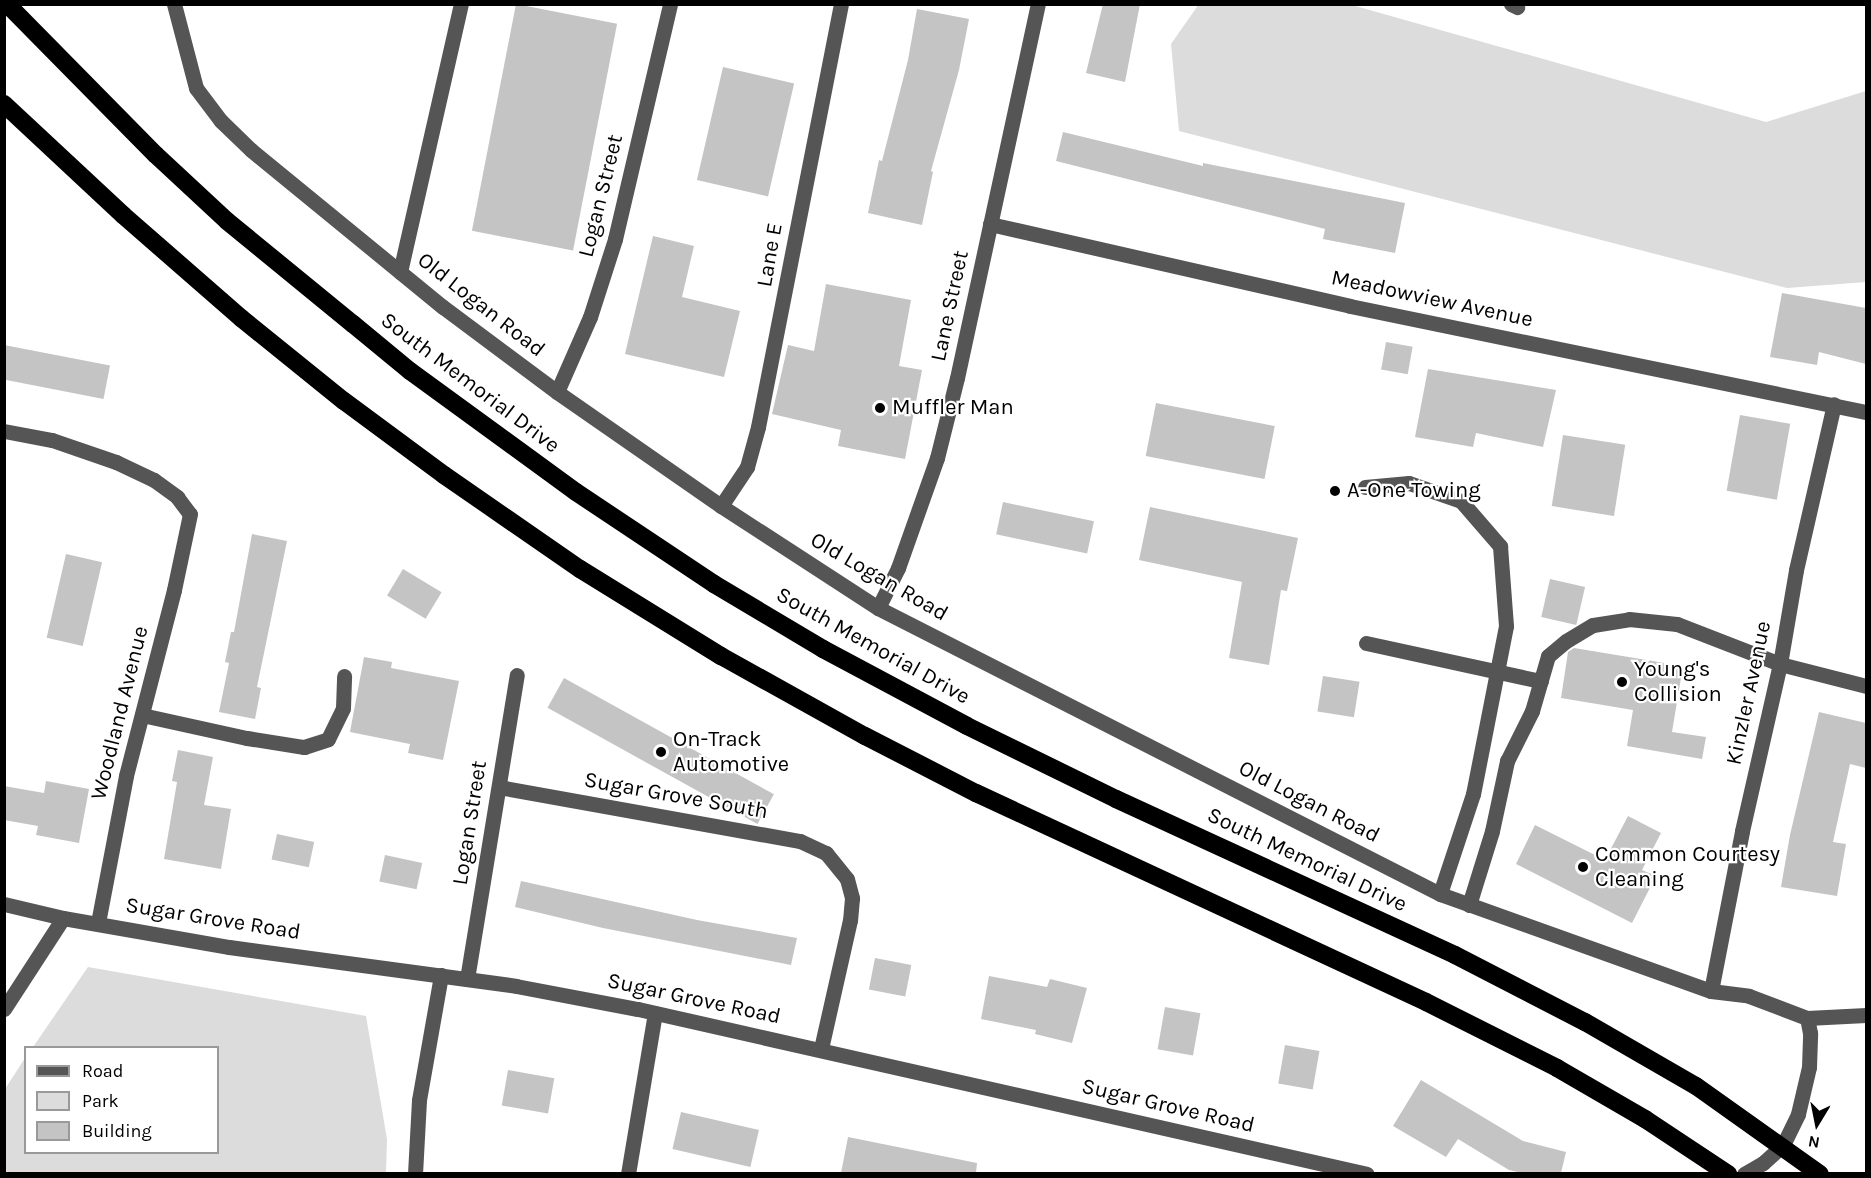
<!DOCTYPE html>
<style>
body{margin:0}
#map{position:relative;width:1871px;height:1178px;overflow:hidden;background:#fff;font-family:Karla,sans-serif}
div>[style]{position:absolute}
.green>*{inset:0;background:#dcdcdc}
.building>*{inset:0;background:#c4c4c4;transform-origin:0 0}
.minor>*{height:15px;margin:-7.5px;padding:0 7.5px;transform-origin:7.5px;border-radius:7.5px;background:#555}
.highway>*{height:18px;margin:-9px;padding:0 9px;transform-origin:9px;border-radius:9px;background:#000}
.dots>*{width:16px;height:16px;translate:-50% -50%;box-sizing:border-box;border:3px solid #fff;border-radius:50%}
span{translate:-50% -50%;white-space:nowrap;text-align:center;line-height:1.15;-webkit-text-stroke:4.5px #fff;paint-order:stroke}
.street-label{font-size:22px;color:#000}
.poi-label{font-size:22px;color:#000}
.left{translate:0 -50%;text-align:left}
.frame{position:absolute;inset:0;border:6px solid #000;pointer-events:none}
.legend{position:absolute;left:24px;top:1046px;width:195px;height:108px;box-sizing:border-box;background:#fff;border:2px solid #999;margin:0;padding:8px 10px;list-style:none;font-size:18px;color:#000}
.legend li{display:flex;align-items:center;gap:12px;height:30px}
.legend b{width:30px;border:2px solid #999}
.north{position:absolute;left:1787px;top:1094px;width:60px;height:60px;-webkit-text-stroke:4px #fff;paint-order:stroke;rotate:190deg;font-size:16px;font-weight:700;line-height:24px;text-align:center;color:#000}
.north::after{content:'';display:block;margin:auto;width:21px;height:27px;background:#000;clip-path:polygon(50% 0,100% 100%,50% 72%,0 100%)}
</style>
<div id="map">
<div class="green">
<div style="clip-path:polygon(1199px 4px,1352px 5px,1766px 122px,1866px 91px,1866px 282px,1787px 288px,1179px 131px,1171px 44px)"></div>
<div style="clip-path:polygon(88px 967px,366px 1016px,387px 1139px,386px 1173px,5px 1173px,5px 1089px,25px 1058px,26px 1152px,218px 1152px,218px 1048px,33px 1047px)"></div>
</div>
<div class="building">
<div style="left:516px;top:4px;width:103px;height:231px;rotate:11deg"></div>
<div style="clip-path:polygon(1103px 4px,1140px 4px,1125px 82px,1086px 73px)"></div>
<div style="clip-path:polygon(917px 9px,969px 19px,959px 70px,931px 171px,933px 172px,922px 225px,868px 213px,879px 160px,882px 161px,908px 60px)"></div>
<div style="left:723px;top:67px;width:73px;height:116px;rotate:13deg"></div>
<div style="clip-path:polygon(1063px 132px,1203px 166px,1203px 163px,1405px 203px,1395px 253px,1323px 239px,1325px 229px,1056px 161px)"></div>
<div style="clip-path:polygon(653px 236px,694px 246px,682px 297px,740px 311px,724px 377px,625px 354px)"></div>
<div style="clip-path:polygon(826px 284px,911px 300px,899px 366px,922px 370px,905px 459px,838px 446px,841px 430px,772px 414px,788px 345px,814px 351px)"></div>
<div style="clip-path:polygon(1782px 293px,1866px 308px,1866px 364px,1819px 352px,1817px 365px,1770px 357px)"></div>
<div style="left:1386px;top:342px;width:27px;height:28px;rotate:10deg"></div>
<div style="left:4px;top:345px;width:108px;height:34px;rotate:11deg"></div>
<div style="clip-path:polygon(1428px 369px,1556px 390px,1543px 447px,1476px 433px,1473px 447px,1415px 437px)"></div>
<div style="left:1156px;top:403px;width:121px;height:54px;rotate:11deg"></div>
<div style="left:1740px;top:415px;width:51px;height:77px;rotate:10deg"></div>
<div style="left:1563px;top:435px;width:63px;height:72px;rotate:9deg"></div>
<div style="left:1003px;top:502px;width:93px;height:33px;rotate:12deg"></div>
<div style="clip-path:polygon(1150px 507px,1298px 538px,1287px 591px,1281px 590px,1269px 665px,1229px 658px,1242px 582px,1139px 560px)"></div>
<div style="clip-path:polygon(252px 534px,287px 541px,257px 687px,261px 688px,255px 719px,219px 712px,229px 663px,225px 662px,231px 632px,234px 632px)"></div>
<div style="left:66px;top:554px;width:37px;height:86px;rotate:13deg"></div>
<div style="left:403px;top:569px;width:45px;height:31px;rotate:31deg"></div>
<div style="left:1550px;top:579px;width:36px;height:39px;rotate:13deg"></div>
<div style="clip-path:polygon(1574px 648px,1683px 666px,1672px 732px,1706px 737px,1702px 759px,1627px 746px,1633px 710px,1561px 698px,1568px 652px)"></div>
<div style="clip-path:polygon(364px 657px,392px 662px,391px 668px,459px 681px,443px 760px,408px 753px,410px 744px,350px 732px)"></div>
<div style="left:1323px;top:676px;width:37px;height:36px;rotate:9deg"></div>
<div style="left:564px;top:678px;width:240px;height:34px;rotate:29deg"></div>
<div style="clip-path:polygon(1819px 712px,1866px 723px,1866px 768px,1850px 764px,1833px 842px,1846px 844px,1837px 896px,1781px 887px,1790px 835px)"></div>
<div style="clip-path:polygon(178px 750px,213px 757px,204px 805px,231px 809px,221px 869px,164px 859px,177px 782px,172px 781px)"></div>
<div style="clip-path:polygon(46px 781px,89px 789px,79px 843px,36px 835px,38px 826px,4px 820px,4px 786px,44px 793px)"></div>
<div style="clip-path:polygon(1628px 816px,1661px 833px,1642px 870px,1656px 876px,1632px 923px,1516px 864px,1535px 825px,1605px 860px)"></div>
<div style="left:277px;top:834px;width:38px;height:26px;rotate:12deg"></div>
<div style="left:385px;top:855px;width:38px;height:27px;rotate:12deg"></div>
<div style="clip-path:polygon(521px 881px,697px 920px,797px 938px,791px 965px,603px 928px,515px 907px)"></div>
<div style="left:875px;top:958px;width:37px;height:32px;rotate:11deg"></div>
<div style="clip-path:polygon(989px 976px,1047px 987px,1050px 979px,1087px 988px,1072px 1043px,1035px 1034px,1036px 1030px,981px 1019px)"></div>
<div style="left:1165px;top:1007px;width:36px;height:43px;rotate:10deg"></div>
<div style="left:1285px;top:1045px;width:35px;height:39px;rotate:10deg"></div>
<div style="left:508px;top:1070px;width:47px;height:36px;rotate:10deg"></div>
<div style="clip-path:polygon(1421px 1080px,1523px 1141px,1566px 1152px,1561px 1173px,1522px 1173px,1509px 1170px,1458px 1139px,1446px 1157px,1393px 1126px)"></div>
<div style="left:681px;top:1112px;width:80px;height:38px;rotate:13deg"></div>
<div style="clip-path:polygon(848px 1137px,977px 1163px,976px 1173px,841px 1173px)"></div>
</div>
<div class="minor">
<div style="left:174px;top:4px;width:87px;rotate:75.3deg"></div>
<div style="left:196px;top:88px;width:41px;rotate:52.9deg"></div>
<div style="left:221px;top:121px;width:42px;rotate:44deg"></div>
<div style="left:251px;top:150px;width:248px;rotate:39.3deg"></div>
<div style="left:443px;top:307px;width:142px;rotate:36.7deg"></div>
<div style="left:557px;top:392px;width:200px;rotate:34.8deg"></div>
<div style="left:721px;top:506px;width:187px;rotate:33deg"></div>
<div style="left:878px;top:608px;width:631px;rotate:26.97deg"></div>
<div style="left:1440px;top:894px;width:288px;rotate:19.7deg"></div>
<div style="left:1711px;top:991px;width:38px;rotate:7deg"></div>
<div style="left:1749px;top:996px;width:62px;rotate:20.8deg"></div>
<div style="left:1807px;top:1018px;width:59px;rotate:-2.9deg"></div>
<div style="left:1511px;top:4px;width:7px;rotate:27deg"></div>
<div style="left:990px;top:224px;width:369px;rotate:12.8deg"></div>
<div style="left:1350px;top:306px;width:527px;rotate:11.61deg"></div>
<div style="left:400px;top:272px;width:275px;rotate:-77.2deg"></div>
<div style="left:557px;top:392px;width:82px;rotate:-66.3deg"></div>
<div style="left:590px;top:317px;width:82px;rotate:-72.2deg"></div>
<div style="left:615px;top:239px;width:241px;rotate:-76.8deg"></div>
<div style="left:4px;top:431px;width:49px;rotate:10.6deg"></div>
<div style="left:52px;top:440px;width:68px;rotate:19deg"></div>
<div style="left:116px;top:462px;width:42px;rotate:25.3deg"></div>
<div style="left:154px;top:480px;width:29px;rotate:36deg"></div>
<div style="left:177px;top:497px;width:21px;rotate:53deg"></div>
<div style="left:190px;top:514px;width:78px;rotate:101.9deg"></div>
<div style="left:174px;top:590px;width:192px;rotate:104.5deg"></div>
<div style="left:126px;top:776px;width:150px;rotate:100.8deg"></div>
<div style="left:1365px;top:487px;width:44px;rotate:-5.2deg"></div>
<div style="left:1409px;top:483px;width:55px;rotate:19.1deg"></div>
<div style="left:1461px;top:501px;width:60px;rotate:49.1deg"></div>
<div style="left:1500px;top:546px;width:80px;rotate:85.7deg"></div>
<div style="left:1506px;top:626px;width:171px;rotate:101.1deg"></div>
<div style="left:1473px;top:794px;width:105px;rotate:108.3deg"></div>
<div style="left:721px;top:506px;width:47px;rotate:-56.3deg"></div>
<div style="left:747px;top:467px;width:41px;rotate:-74.6deg"></div>
<div style="left:758px;top:427px;width:431px;rotate:-78.9deg"></div>
<div style="left:878px;top:608px;width:45px;rotate:-63.4deg"></div>
<div style="left:898px;top:568px;width:117px;rotate:-70.5deg"></div>
<div style="left:937px;top:458px;width:82px;rotate:-76deg"></div>
<div style="left:957px;top:378px;width:383px;rotate:-77.8deg"></div>
<div style="left:1366px;top:643px;width:179px;rotate:12.3deg"></div>
<div style="left:142px;top:715px;width:107px;rotate:12.4deg"></div>
<div style="left:247px;top:738px;width:58px;rotate:9deg"></div>
<div style="left:304px;top:747px;width:25px;rotate:-18deg"></div>
<div style="left:328px;top:739px;width:34px;rotate:-64deg"></div>
<div style="left:343px;top:708px;width:32px;rotate:-88deg"></div>
<div style="left:499px;top:787px;width:306px;rotate:10.2deg"></div>
<div style="left:800px;top:841px;width:29px;rotate:25deg"></div>
<div style="left:826px;top:853px;width:33px;rotate:51deg"></div>
<div style="left:847px;top:879px;width:20px;rotate:75deg"></div>
<div style="left:852px;top:898px;width:22px;rotate:95deg"></div>
<div style="left:850px;top:920px;width:132px;rotate:102.7deg"></div>
<div style="left:4px;top:904px;width:61px;rotate:13.3deg"></div>
<div style="left:63px;top:918px;width:169px;rotate:9.9deg"></div>
<div style="left:229px;top:947px;width:290px;rotate:7.7deg"></div>
<div style="left:516px;top:986px;width:124px;rotate:10.7deg"></div>
<div style="left:638px;top:1009px;width:747px;rotate:12.75deg"></div>
<div style="left:1469px;top:905px;width:77px;rotate:-72.7deg"></div>
<div style="left:1492px;top:831px;width:72px;rotate:-77.9deg"></div>
<div style="left:1507px;top:761px;width:56px;rotate:-63.4deg"></div>
<div style="left:1532px;top:711px;width:57px;rotate:-73.8deg"></div>
<div style="left:1548px;top:656px;width:23px;rotate:-40deg"></div>
<div style="left:1566px;top:641px;width:31px;rotate:-31deg"></div>
<div style="left:1593px;top:625px;width:36px;rotate:-9deg"></div>
<div style="left:1629px;top:619px;width:48px;rotate:5.9deg"></div>
<div style="left:1677px;top:624px;width:110px;rotate:21.2deg"></div>
<div style="left:1780px;top:664px;width:89px;rotate:14.3deg"></div>
<div style="left:467px;top:979px;width:308px;rotate:-80.7deg"></div>
<div style="left:1711px;top:991px;width:163px;rotate:-79deg"></div>
<div style="left:1742px;top:831px;width:171px;rotate:-77.2deg"></div>
<div style="left:1780px;top:664px;width:95px;rotate:-80.3deg"></div>
<div style="left:1796px;top:570px;width:170px;rotate:-77.1deg"></div>
<div style="left:4px;top:1009px;width:108px;rotate:-57deg"></div>
<div style="left:415px;top:1174px;width:74px;rotate:-86.9deg"></div>
<div style="left:419px;top:1100px;width:127px;rotate:-80deg"></div>
<div style="left:628px;top:1174px;width:163px;rotate:-80.5deg"></div>
<div style="left:1744px;top:1174px;width:22px;rotate:-30deg"></div>
<div style="left:1763px;top:1163px;width:27px;rotate:-42deg"></div>
<div style="left:1783px;top:1145px;width:34px;rotate:-64deg"></div>
<div style="left:1798px;top:1114px;width:48px;rotate:-76.8deg"></div>
<div style="left:1809px;top:1067px;width:34px;rotate:-88deg"></div>
<div style="left:1810px;top:1033px;width:15px;rotate:-101deg"></div>
</div>
<div class="highway">
<div style="left:7px;top:4px;width:212px;rotate:45.4deg"></div>
<div style="left:156px;top:155px;width:97px;rotate:42.9deg"></div>
<div style="left:227px;top:221px;width:163px;rotate:39.3deg"></div>
<div style="left:353px;top:324px;width:74px;rotate:39.5deg"></div>
<div style="left:410px;top:371px;width:205px;rotate:36.1deg"></div>
<div style="left:576px;top:492px;width:166px;rotate:33.7deg"></div>
<div style="left:714px;top:584px;width:127px;rotate:30.8deg"></div>
<div style="left:823px;top:649px;width:163px;rotate:28.1deg"></div>
<div style="left:967px;top:726px;width:166px;rotate:26.1deg"></div>
<div style="left:1116px;top:799px;width:373px;rotate:24.7deg"></div>
<div style="left:1455px;top:955px;width:146px;rotate:27.3deg"></div>
<div style="left:1585px;top:1022px;width:128px;rotate:30deg"></div>
<div style="left:1696px;top:1086px;width:152px;rotate:35.4deg"></div>
<div style="left:4px;top:104px;width:163px;rotate:43deg"></div>
<div style="left:123px;top:215px;width:157px;rotate:41.1deg"></div>
<div style="left:241px;top:318px;width:132px;rotate:38.9deg"></div>
<div style="left:344px;top:401px;width:124px;rotate:36.5deg"></div>
<div style="left:444px;top:475px;width:165px;rotate:34.7deg"></div>
<div style="left:580px;top:569px;width:166px;rotate:31.7deg"></div>
<div style="left:721px;top:656px;width:165px;rotate:29.1deg"></div>
<div style="left:865px;top:736px;width:125px;rotate:27.2deg"></div>
<div style="left:976px;top:793px;width:496px;rotate:24.9deg"></div>
<div style="left:1426px;top:1002px;width:147px;rotate:26.7deg"></div>
<div style="left:1557px;top:1068px;width:102px;rotate:30.1deg"></div>
<div style="left:1645px;top:1119px;width:100px;rotate:33.5deg"></div>
</div>
<div class="dots">
<div style="left:880px;top:408px;background:#000"></div>
<div style="left:1335px;top:491px;background:#000"></div>
<div style="left:1622px;top:682px;background:#000"></div>
<div style="left:661px;top:752px;background:#000"></div>
<div style="left:1583px;top:867px;background:#000"></div>
</div>
<div class="street-label">
<span style="left:601px;top:196px;rotate:-76deg">Logan Street</span>
<span style="left:770px;top:255px;rotate:-80deg">Lane E</span>
<span style="left:1432px;top:299px;rotate:12deg">Meadowview Avenue</span>
<span style="left:481px;top:305px;rotate:38deg">Old Logan Road</span>
<span style="left:950px;top:306px;rotate:-78deg">Lane Street</span>
<span style="left:470px;top:383px;rotate:37deg">South Memorial Drive</span>
<span style="left:879px;top:577px;rotate:30deg">Old Logan Road</span>
<span style="left:873px;top:646px;rotate:29deg">South Memorial Drive</span>
<span style="left:1749px;top:693px;rotate:-78deg">Kinzler Avenue</span>
<span style="left:120px;top:713px;rotate:-76deg">Woodland Avenue</span>
<span style="left:676px;top:796px;rotate:10deg">Sugar Grove South</span>
<span style="left:1309px;top:802px;rotate:27deg">Old Logan Road</span>
<span style="left:470px;top:823px;rotate:-81deg">Logan Street</span>
<span style="left:1307px;top:860px;rotate:25deg">South Memorial Drive</span>
<span style="left:213px;top:919px;rotate:9deg">Sugar Grove Road</span>
<span style="left:694px;top:999px;rotate:12deg">Sugar Grove Road</span>
<span style="left:1168px;top:1106px;rotate:13deg">Sugar Grove Road</span>
</div>
<div class="poi-label">
<span class="left" style="left:892px;top:408px">Muffler Man</span>
<span class="left" style="left:1347px;top:491px">A-One Towing</span>
<span class="left" style="left:1634px;top:682px">Young's<br>Collision</span>
<span class="left" style="left:673px;top:752px">On-Track<br>Automotive</span>
<span class="left" style="left:1595px;top:867px">Common Courtesy<br>Cleaning</span>
</div>
<div class="frame"></div>
<ul class="legend">
<li><b style="height:8px;background:#555"></b>Road</li>
<li><b style="height:16px;background:#dcdcdc"></b>Park</li>
<li><b style="height:16px;background:#c4c4c4"></b>Building</li>
</ul>
<div class="north">N</div>
</div>
